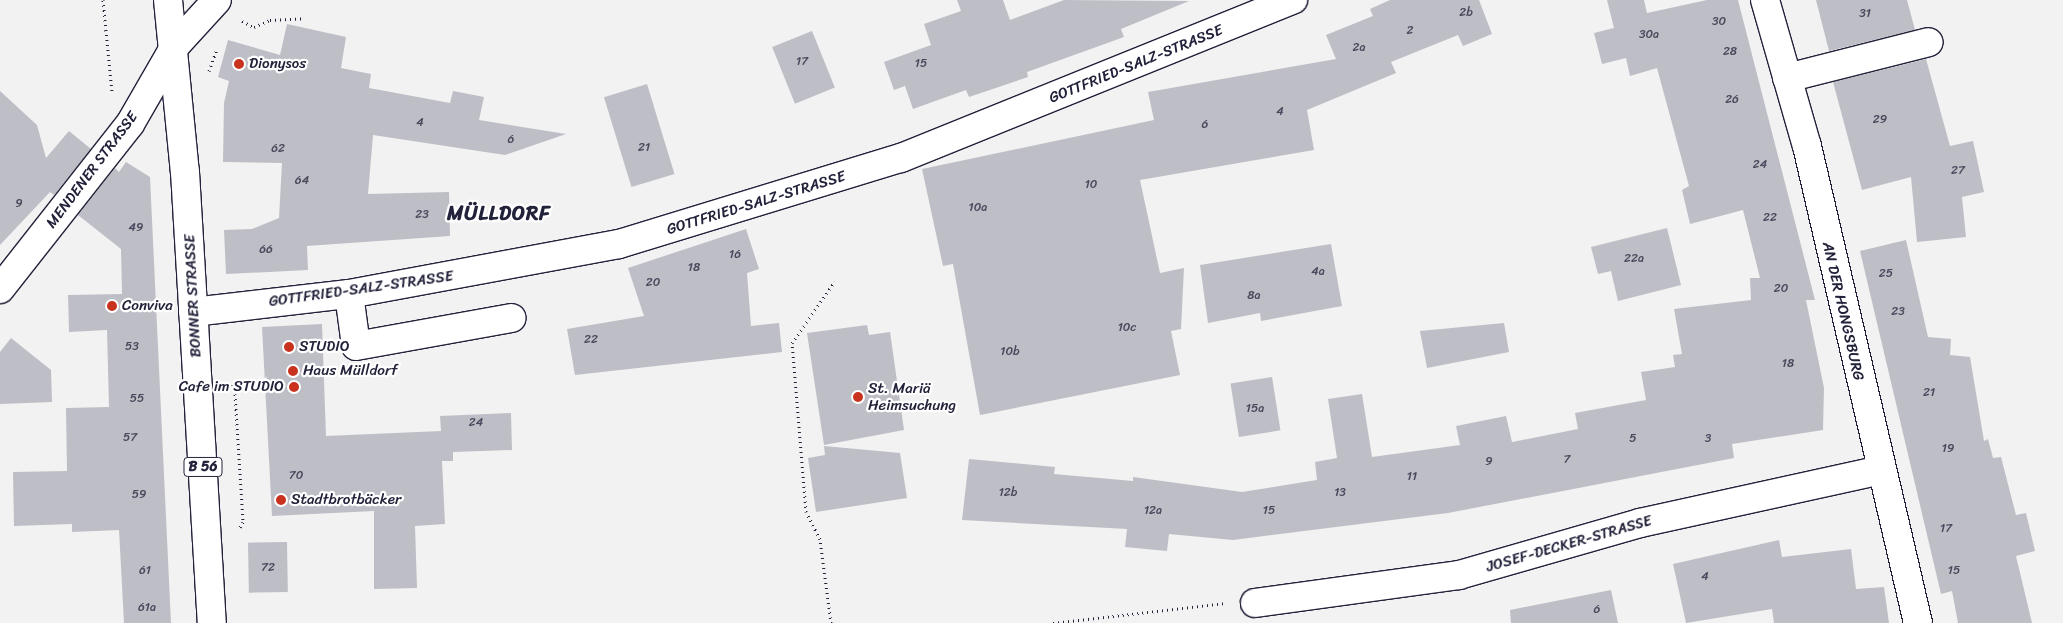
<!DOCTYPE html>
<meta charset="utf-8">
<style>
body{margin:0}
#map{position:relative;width:2063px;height:623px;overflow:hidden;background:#f2f2f3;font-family:Sriracha,sans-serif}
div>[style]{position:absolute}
.building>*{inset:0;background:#bebec6;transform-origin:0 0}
.path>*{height:3px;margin-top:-1.5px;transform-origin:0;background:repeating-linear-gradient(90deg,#22223b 0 1px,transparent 0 5px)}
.roads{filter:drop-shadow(1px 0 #22223b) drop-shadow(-1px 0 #22223b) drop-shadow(0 1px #22223b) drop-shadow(0 -1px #22223b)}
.minor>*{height:28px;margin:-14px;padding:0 14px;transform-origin:14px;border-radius:14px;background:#fff}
.major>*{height:28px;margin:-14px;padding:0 14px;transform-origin:14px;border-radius:14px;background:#fff}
.dots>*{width:14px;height:14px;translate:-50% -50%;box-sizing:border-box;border:2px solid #fff;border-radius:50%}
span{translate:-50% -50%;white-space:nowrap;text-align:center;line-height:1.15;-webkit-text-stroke:4.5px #fff;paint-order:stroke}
.number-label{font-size:12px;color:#49495e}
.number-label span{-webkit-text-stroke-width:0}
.shield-label span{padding:1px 4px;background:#fff;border:1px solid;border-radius:4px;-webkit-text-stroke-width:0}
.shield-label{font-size:14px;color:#22223b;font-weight:700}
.poi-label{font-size:15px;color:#22223b}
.left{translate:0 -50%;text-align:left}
.right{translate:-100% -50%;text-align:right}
.street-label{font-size:15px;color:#22223b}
.district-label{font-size:20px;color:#22223b;font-weight:700;letter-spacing:1px}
</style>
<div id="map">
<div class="building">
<div style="clip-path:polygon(957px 0,1003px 0,1010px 20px,1064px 0,1189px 1px,1121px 29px,1124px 37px,1027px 72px,1028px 77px,969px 97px,966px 90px,913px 109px,905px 86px,894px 90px,884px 62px,931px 45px,924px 24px,961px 11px)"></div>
<div style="clip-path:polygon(1390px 0,1479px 0,1492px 34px,1463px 46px,1458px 35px,1391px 62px,1396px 73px,1307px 110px,1314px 150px,1140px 180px,1160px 273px,1184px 268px,1181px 329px,1171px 331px,1180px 375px,980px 415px,953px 264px,943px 266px,922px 169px,1154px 120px,1148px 92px,1336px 59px,1326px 35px,1373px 16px,1370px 9px)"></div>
<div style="clip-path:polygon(1607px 0,1644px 0,1647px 13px,1707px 0,1738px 0,1815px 300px,1806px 300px,1824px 388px,1823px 430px,1732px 444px,1734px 458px,1448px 513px,1233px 540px,1169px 534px,1167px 551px,1125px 547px,1127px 529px,962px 520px,969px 459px,1055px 467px,1054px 474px,1133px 481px,1133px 477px,1242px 492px,1317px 480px,1315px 462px,1337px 458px,1328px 399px,1362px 394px,1372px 457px,1460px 445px,1456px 426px,1506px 416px,1512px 442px,1578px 429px,1575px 413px,1646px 400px,1641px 372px,1675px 367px,1673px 355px,1682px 354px,1674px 309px,1751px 300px,1750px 278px,1760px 278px,1743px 210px,1690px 224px,1682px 190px,1689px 186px,1657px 68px,1630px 76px,1626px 58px,1602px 64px,1594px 33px,1614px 28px)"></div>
<div style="clip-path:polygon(1816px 0,1907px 0,1915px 30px,1829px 51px)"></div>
<div style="clip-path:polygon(287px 24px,346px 37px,341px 68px,371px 74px,369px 88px,450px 103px,453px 91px,484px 97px,479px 120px,566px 134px,505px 155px,373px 135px,368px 194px,449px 192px,450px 236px,307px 246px,308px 270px,226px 274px,224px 230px,252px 229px,279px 218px,282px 163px,223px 162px,224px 103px,229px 81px,218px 77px,228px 40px,280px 55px)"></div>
<div style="left:812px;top:31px;width:61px;height:43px;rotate:68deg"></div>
<div style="clip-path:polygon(1926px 59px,1950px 146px,1973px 141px,1984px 192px,1962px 197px,1966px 237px,1917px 242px,1911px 177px,1862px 190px,1833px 82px)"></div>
<div style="left:647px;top:84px;width:94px;height:45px;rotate:73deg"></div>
<div style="clip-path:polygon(0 91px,37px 125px,46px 158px,69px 131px,91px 149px,54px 195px,50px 192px,0 245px)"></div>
<div style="clip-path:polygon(126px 162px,150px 177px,171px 623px,124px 623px,119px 530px,72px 532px,72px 524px,14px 526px,13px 472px,67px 471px,66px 408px,109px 407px,107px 330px,69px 332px,68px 295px,122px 294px,121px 249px,78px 215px,115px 168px,119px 172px)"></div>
<div style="clip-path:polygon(1667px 228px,1681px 285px,1618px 301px,1611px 271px,1598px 274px,1591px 247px)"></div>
<div style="clip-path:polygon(746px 229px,759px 269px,747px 273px,751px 326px,779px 323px,782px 352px,575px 375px,567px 329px,644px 316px,628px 268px)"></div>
<div style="clip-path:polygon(1906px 240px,1928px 337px,1951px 339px,1950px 355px,1970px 357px,1984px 441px,1988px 439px,1993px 458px,2001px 457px,2016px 515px,2026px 513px,2035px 551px,2016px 556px,2032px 623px,1958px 623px,1952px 591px,1941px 594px,1860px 251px)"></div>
<div style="clip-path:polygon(1331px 244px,1342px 306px,1261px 321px,1260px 313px,1208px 323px,1200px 265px)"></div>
<div style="clip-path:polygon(1504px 323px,1509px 352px,1427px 368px,1420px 331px)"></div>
<div style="clip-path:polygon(322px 324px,326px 436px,441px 431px,440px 416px,511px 413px,512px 450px,453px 452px,453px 461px,442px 461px,445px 524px,415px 526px,417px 588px,374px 589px,374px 511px,272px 516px,262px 327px)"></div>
<div style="clip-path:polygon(867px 325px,869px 335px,890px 332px,904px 430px,824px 445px,807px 333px)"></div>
<div style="clip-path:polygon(11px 338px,51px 370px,52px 402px,0 404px,0 352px)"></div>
<div style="left:1272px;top:377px;width:54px;height:42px;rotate:81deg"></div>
<div style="clip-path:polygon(824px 446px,900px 453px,907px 498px,816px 512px,808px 458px,825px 455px)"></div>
<div style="clip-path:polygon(1779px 540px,1782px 557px,1851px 549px,1856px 589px,1884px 587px,1889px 623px,1774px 623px,1772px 609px,1686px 623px,1673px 564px)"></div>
<div style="left:287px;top:542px;width:50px;height:39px;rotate:89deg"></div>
<div style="clip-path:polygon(1611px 590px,1618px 623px,1511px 623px,1510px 610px)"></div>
</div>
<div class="path">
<div style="left:103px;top:0;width:91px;rotate:84.4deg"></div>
<div style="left:242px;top:21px;width:13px;rotate:27deg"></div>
<div style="left:254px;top:27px;width:17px;rotate:-24deg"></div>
<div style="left:270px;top:20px;width:35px;rotate:-3deg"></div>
<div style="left:209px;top:71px;width:23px;rotate:-70deg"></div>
<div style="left:231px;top:385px;width:10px;rotate:66deg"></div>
<div style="left:235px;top:394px;width:128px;rotate:86.4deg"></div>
<div style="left:243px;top:522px;width:8px;rotate:120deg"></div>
<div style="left:831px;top:623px;width:85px;rotate:-97.5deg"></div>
<div style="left:820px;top:539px;width:30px;rotate:-117deg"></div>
<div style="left:806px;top:512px;width:170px;rotate:-94.7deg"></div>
<div style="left:792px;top:343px;width:75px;rotate:-55.3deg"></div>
<div style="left:1053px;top:623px;width:173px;rotate:-6.6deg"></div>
</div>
<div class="roads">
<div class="minor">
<div style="left:1765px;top:0;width:152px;rotate:74deg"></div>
<div style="left:1807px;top:146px;width:490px;rotate:76.9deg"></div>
<div style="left:1787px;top:78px;width:146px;rotate:-14.2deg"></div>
<div style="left:0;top:289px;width:210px;rotate:-51.8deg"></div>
<div style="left:130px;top:124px;width:90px;rotate:-60deg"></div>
<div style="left:175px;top:46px;width:62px;rotate:-47.6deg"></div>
<div style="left:349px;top:294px;width:52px;rotate:82.3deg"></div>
<div style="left:356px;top:346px;width:158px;rotate:-10.2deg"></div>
<div style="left:193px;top:312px;width:157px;rotate:-6.6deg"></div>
<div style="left:349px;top:294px;width:275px;rotate:-10.5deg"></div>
<div style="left:619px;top:244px;width:295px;rotate:-17deg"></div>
<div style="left:901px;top:158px;width:423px;rotate:-22deg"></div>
<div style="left:1255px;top:603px;width:206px;rotate:-7.8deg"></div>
<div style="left:1459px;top:575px;width:188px;rotate:-16deg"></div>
<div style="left:1640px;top:523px;width:247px;rotate:-12.4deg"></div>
</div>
<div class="major">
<div style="left:168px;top:0;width:173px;rotate:84.4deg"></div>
<div style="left:185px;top:172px;width:452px;rotate:86.6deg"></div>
</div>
</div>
<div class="dots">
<div style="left:239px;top:64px;background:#c8321e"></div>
<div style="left:112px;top:306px;background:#c8321e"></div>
<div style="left:289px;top:347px;background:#c8321e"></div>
<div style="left:293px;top:371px;background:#c8321e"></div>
<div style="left:294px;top:387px;background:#c8321e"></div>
<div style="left:858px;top:397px;background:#c8321e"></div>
<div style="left:281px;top:500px;background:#c8321e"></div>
</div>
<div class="number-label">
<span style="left:1466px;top:13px">2b</span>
<span style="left:1865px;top:14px">31</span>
<span style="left:1719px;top:22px">30</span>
<span style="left:1410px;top:31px">2</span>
<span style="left:1649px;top:35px">30a</span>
<span style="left:1359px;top:48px">2a</span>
<span style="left:1730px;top:52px">28</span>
<span style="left:802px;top:62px">17</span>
<span style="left:921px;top:64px">15</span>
<span style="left:1732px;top:100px">26</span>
<span style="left:1280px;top:112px">4</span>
<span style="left:1880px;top:120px">29</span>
<span style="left:420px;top:123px">4</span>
<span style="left:1205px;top:125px">6</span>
<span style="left:511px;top:140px">6</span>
<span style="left:644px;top:148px">21</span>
<span style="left:278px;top:149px">62</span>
<span style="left:1760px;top:165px">24</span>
<span style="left:1958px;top:171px">27</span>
<span style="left:302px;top:181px">64</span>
<span style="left:1091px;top:185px">10</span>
<span style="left:19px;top:204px">9</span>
<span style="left:978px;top:208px">10a</span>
<span style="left:422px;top:215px">23</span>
<span style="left:1770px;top:218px">22</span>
<span style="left:136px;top:228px">49</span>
<span style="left:266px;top:250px">66</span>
<span style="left:735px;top:255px">16</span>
<span style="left:1634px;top:259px">22a</span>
<span style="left:694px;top:268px">18</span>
<span style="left:1318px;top:272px">4a</span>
<span style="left:1886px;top:274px">25</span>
<span style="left:653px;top:283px">20</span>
<span style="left:1781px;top:289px">20</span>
<span style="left:1254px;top:296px">8a</span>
<span style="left:1898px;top:312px">23</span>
<span style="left:1127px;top:328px">10c</span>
<span style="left:591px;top:340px">22</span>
<span style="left:132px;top:347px">53</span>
<span style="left:1010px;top:352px">10b</span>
<span style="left:1788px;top:364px">18</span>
<span style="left:1929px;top:393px">21</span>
<span style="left:137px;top:399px">55</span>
<span style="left:1255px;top:409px">15a</span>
<span style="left:476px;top:423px">24</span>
<span style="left:130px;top:438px">57</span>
<span style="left:1633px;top:439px">5</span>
<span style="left:1708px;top:439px">3</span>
<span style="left:1948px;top:449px">19</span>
<span style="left:1567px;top:460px">7</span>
<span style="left:1489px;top:462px">9</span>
<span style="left:296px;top:476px">70</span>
<span style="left:1412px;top:477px">11</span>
<span style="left:1008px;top:493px">12b</span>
<span style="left:1340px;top:493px">13</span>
<span style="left:139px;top:495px">59</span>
<span style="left:1153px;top:511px">12a</span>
<span style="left:1269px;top:511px">15</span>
<span style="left:1946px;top:529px">17</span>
<span style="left:268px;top:568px">72</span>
<span style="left:145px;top:571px">61</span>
<span style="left:1954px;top:571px">15</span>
<span style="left:1705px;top:577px">4</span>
<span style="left:147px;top:608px">61a</span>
<span style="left:1597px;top:610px">6</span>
</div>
<div class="shield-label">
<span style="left:203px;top:467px">B 56</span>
</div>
<div class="poi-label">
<span class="left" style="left:249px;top:64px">Dionysos</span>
<span class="left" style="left:122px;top:306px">Conviva</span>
<span class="left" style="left:299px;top:347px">STUDIO</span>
<span class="left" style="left:303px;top:371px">Haus Mülldorf</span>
<span class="right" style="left:284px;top:387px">Cafe im STUDIO</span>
<span class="left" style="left:868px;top:397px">St. Mariä<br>Heimsuchung</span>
<span class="left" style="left:291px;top:500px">Stadtbrotbäcker</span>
</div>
<div class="street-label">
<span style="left:1136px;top:64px;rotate:-22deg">GOTTFRIED-SALZ-STRASSE</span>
<span style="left:92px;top:170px;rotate:-53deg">MENDENER STRASSE</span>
<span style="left:756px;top:203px;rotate:-17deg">GOTTFRIED-SALZ-STRASSE</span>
<span style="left:361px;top:289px;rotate:-8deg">GOTTFRIED-SALZ-STRASSE</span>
<span style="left:193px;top:296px;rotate:-93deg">BONNER STRASSE</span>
<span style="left:1843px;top:311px;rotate:77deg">AN DER HONGSBURG</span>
<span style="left:1569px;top:544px;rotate:-16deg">JOSEF-DECKER-STRASSE</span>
</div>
<div class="district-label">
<span style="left:499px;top:213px">MÜLLDORF</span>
</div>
</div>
